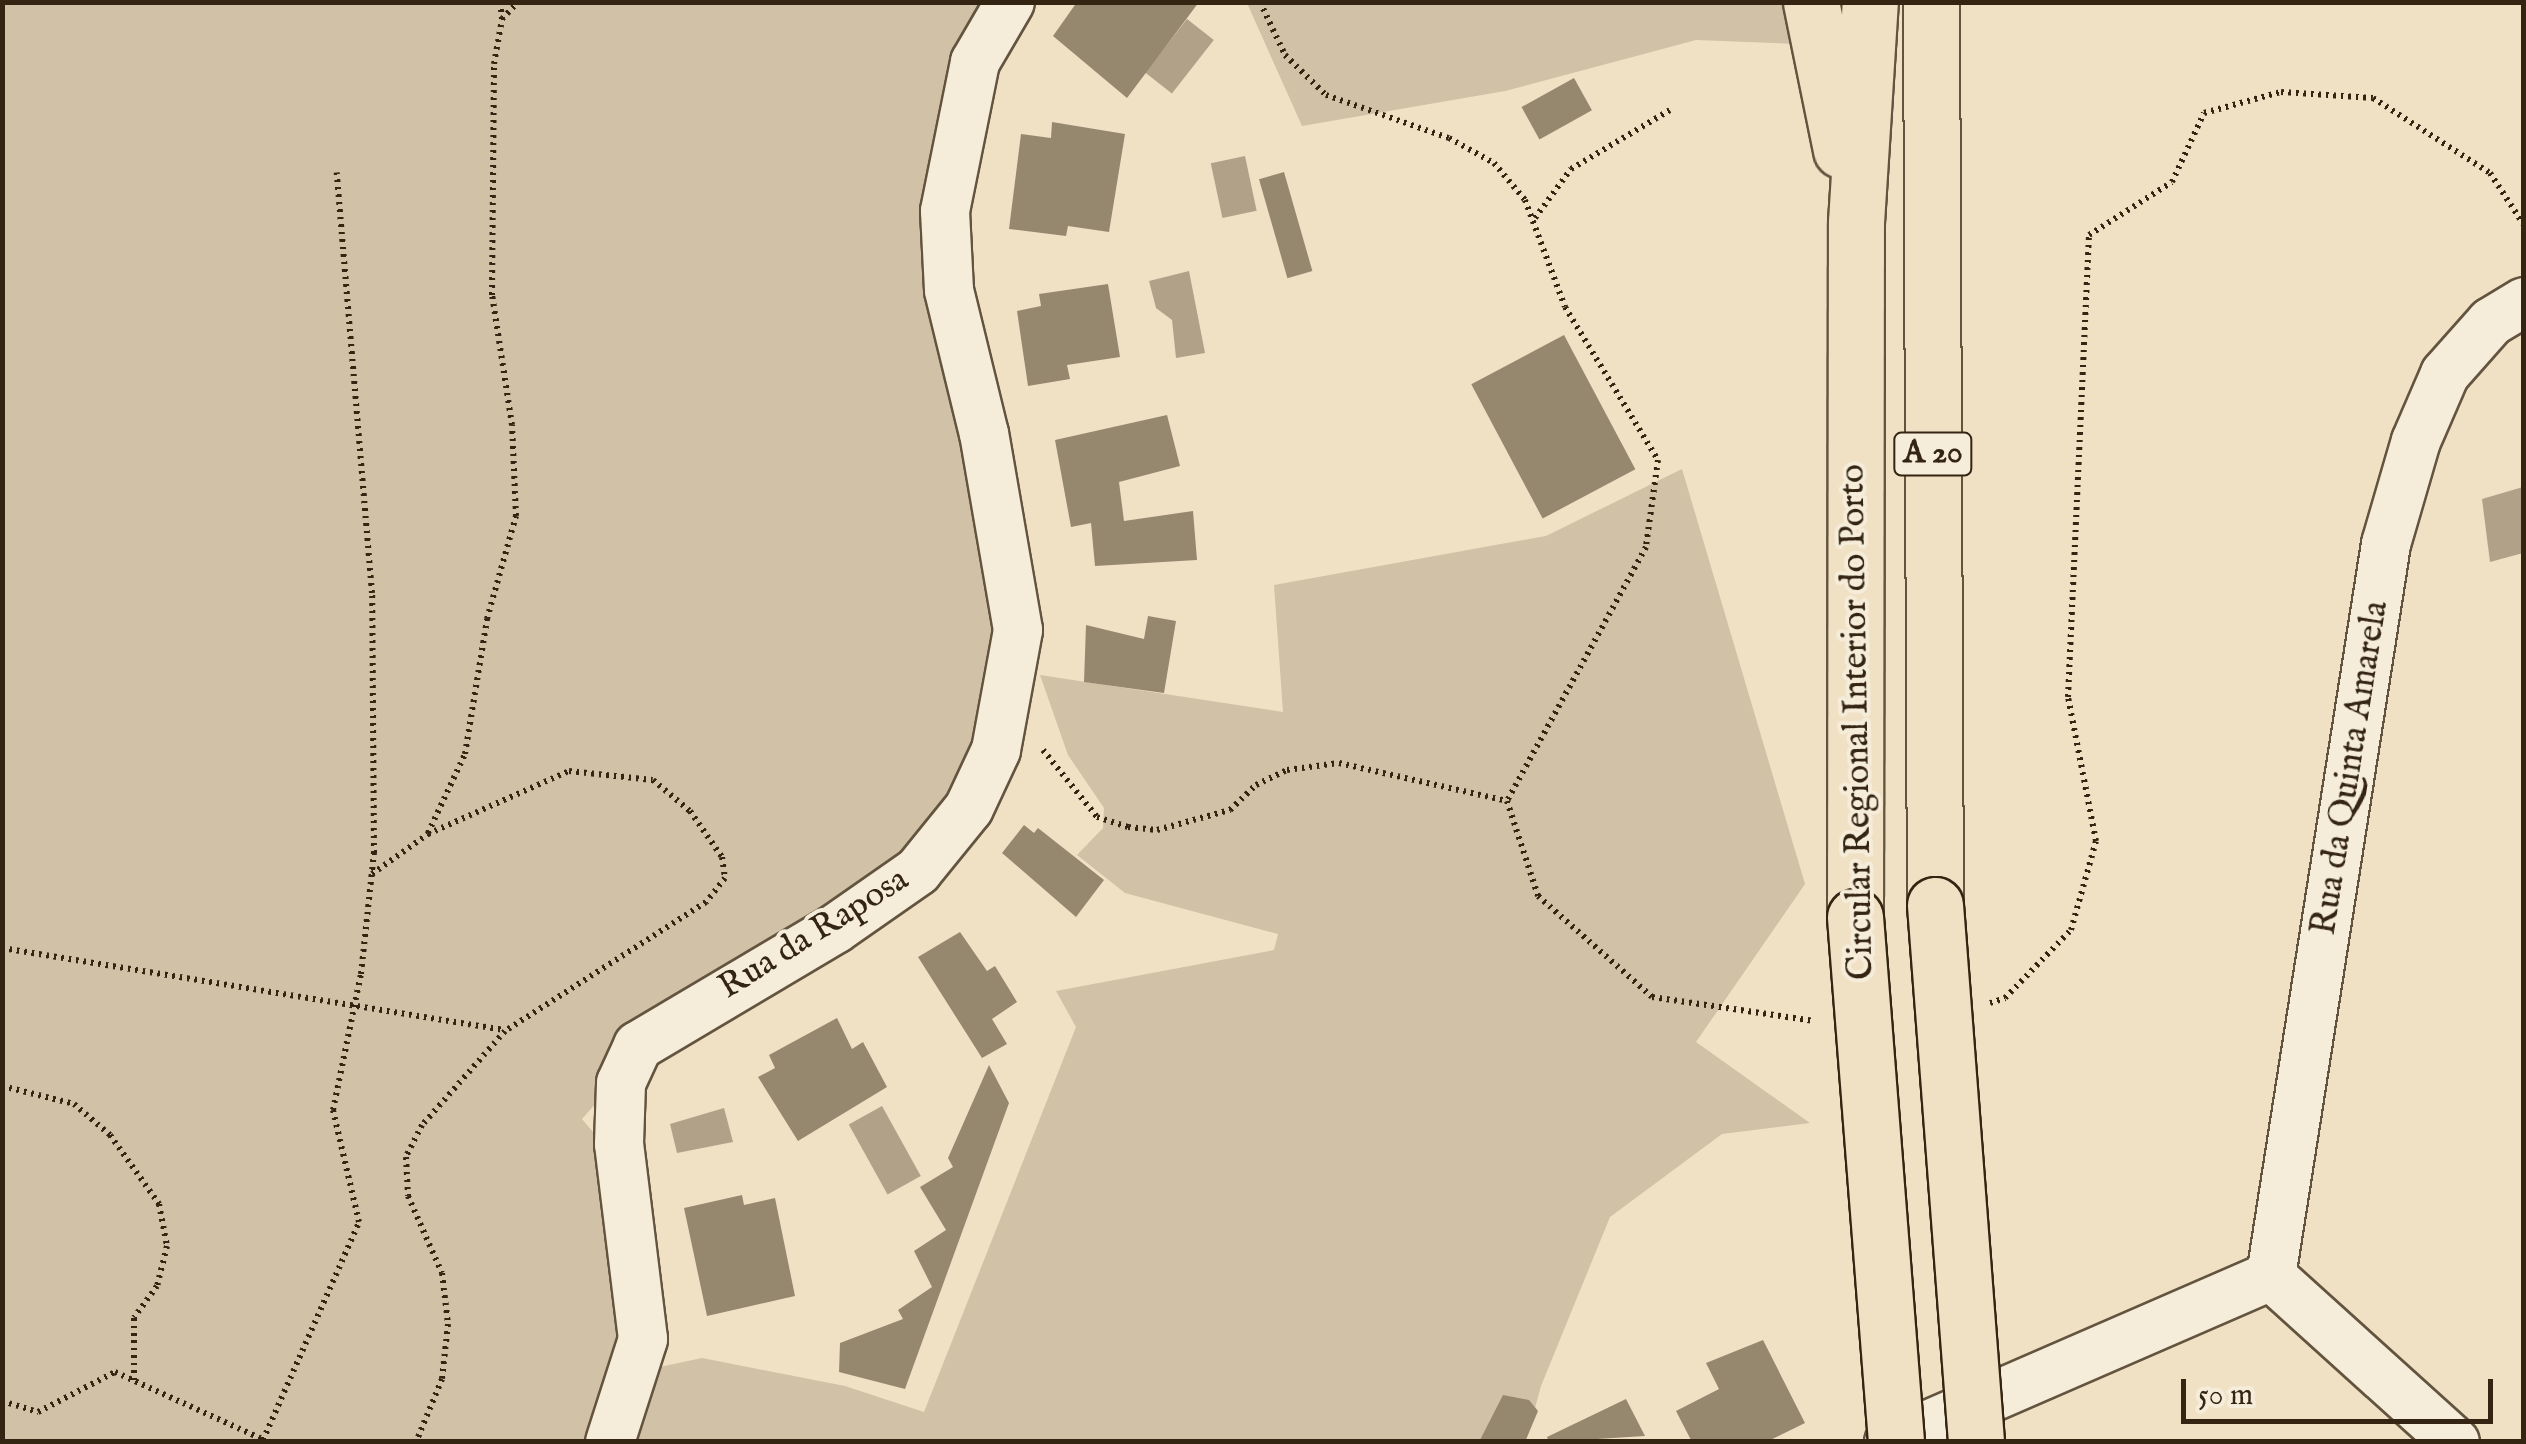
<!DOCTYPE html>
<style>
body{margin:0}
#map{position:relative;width:2526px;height:1444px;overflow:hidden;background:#f0e1c5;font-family:"IM FELL English",serif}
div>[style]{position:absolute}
.green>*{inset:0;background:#d0c1a7}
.water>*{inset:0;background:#b0a188;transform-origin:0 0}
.building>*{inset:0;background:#96876f;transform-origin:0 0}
.path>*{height:6px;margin-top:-3px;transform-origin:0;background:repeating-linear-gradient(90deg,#342512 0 2.5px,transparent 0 7.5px)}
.roads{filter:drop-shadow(2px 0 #63543f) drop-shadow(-2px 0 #63543f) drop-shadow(0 2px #63543f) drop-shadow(0 -2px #63543f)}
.minor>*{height:48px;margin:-24px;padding:0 24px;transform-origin:24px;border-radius:24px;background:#f5ecd9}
.motorway>*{height:55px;margin:-27.5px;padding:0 27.5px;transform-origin:27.5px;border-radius:27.5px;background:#f0e1c5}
.bridges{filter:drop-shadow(2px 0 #342512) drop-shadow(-2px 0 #342512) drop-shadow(0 2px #342512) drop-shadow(0 -2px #342512)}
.motorway-bridge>*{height:55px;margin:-27.5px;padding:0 27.5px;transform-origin:27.5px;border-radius:27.5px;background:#f0e1c5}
span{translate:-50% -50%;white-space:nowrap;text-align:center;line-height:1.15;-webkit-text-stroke:8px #f5ecd9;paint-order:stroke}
.shield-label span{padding:2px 8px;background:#f5ecd9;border:2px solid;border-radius:8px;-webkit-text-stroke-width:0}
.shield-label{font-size:32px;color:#342512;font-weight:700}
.street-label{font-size:35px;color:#342512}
.frame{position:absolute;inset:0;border:5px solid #342512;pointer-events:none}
.scale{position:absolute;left:2181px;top:1379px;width:312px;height:45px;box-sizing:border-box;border:5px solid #342512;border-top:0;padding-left:12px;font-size:30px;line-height:35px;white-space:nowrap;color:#342512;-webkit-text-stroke:8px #f5ecd9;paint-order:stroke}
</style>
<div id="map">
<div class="green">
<div style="clip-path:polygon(3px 3px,1011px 3px,942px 152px,1029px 640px,897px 902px,683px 1005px,582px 1119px,610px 1152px,641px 1371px,702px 1358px,845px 1386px,924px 1412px,1076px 1027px,1056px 991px,1274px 950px,1278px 934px,1125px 893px,1077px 855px,1103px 828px,1104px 808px,1068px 755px,1040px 675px,1283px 712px,1274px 585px,1546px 536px,1682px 469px,1805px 884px,1696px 1042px,1810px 1123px,1722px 1134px,1610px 1217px,1541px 1386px,1526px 1441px,3px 1442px)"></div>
<div style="clip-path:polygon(1247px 3px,1785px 3px,1796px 44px,1696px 40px,1505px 91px,1302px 126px)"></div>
</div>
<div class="water">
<div style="left:1187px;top:19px;width:34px;height:68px;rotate:38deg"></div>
<div style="left:1245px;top:156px;width:56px;height:35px;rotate:78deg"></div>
<div style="clip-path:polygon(1189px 271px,1205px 353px,1176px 358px,1172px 320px,1156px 308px,1149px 281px)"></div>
<div style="clip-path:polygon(2523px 487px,2523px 553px,2490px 562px,2482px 499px)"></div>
<div style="left:882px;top:1106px;width:80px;height:38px;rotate:61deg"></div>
<div style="clip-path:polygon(724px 1108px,733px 1142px,677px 1153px,670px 1124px)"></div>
</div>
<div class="building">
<div style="clip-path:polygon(1077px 2px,1199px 2px,1127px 98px,1053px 36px)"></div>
<div style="left:1574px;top:78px;width:37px;height:60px;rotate:61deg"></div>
<div style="clip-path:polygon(1052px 122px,1125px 134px,1109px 232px,1068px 226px,1066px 236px,1009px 229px,1021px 134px,1051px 138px)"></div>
<div style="left:1284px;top:172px;width:103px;height:26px;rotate:74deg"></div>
<div style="clip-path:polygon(1108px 284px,1120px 357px,1067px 365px,1070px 379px,1028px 386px,1017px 311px,1041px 306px,1039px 294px)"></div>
<div style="left:1564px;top:335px;width:152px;height:105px;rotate:62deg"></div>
<div style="clip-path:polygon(1167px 415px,1180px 466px,1119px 482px,1124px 521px,1193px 511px,1197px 560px,1095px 566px,1091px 523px,1071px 527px,1055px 440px)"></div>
<div style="clip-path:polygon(1148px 616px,1176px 621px,1164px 693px,1084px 682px,1086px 625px,1144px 639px)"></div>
<div style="clip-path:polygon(1024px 825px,1034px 833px,1038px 828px,1104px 880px,1076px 917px,1002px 853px)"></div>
<div style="clip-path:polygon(960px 932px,987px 971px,995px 966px,1017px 1002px,992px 1019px,1007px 1044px,982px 1058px,918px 957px)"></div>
<div style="clip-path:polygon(837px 1018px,852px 1049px,863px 1042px,887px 1087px,798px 1141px,758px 1077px,775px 1068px,769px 1055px)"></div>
<div style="clip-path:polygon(989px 1065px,1009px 1103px,905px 1389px,839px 1372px,840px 1343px,903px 1319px,898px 1310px,932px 1287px,914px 1251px,946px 1230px,920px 1187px,953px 1167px,948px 1158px)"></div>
<div style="clip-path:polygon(742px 1195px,744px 1205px,775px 1198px,795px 1296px,707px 1316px,684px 1208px)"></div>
<div style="clip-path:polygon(1763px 1340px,1805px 1423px,1766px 1442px,1692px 1442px,1676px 1411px,1719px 1389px,1706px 1363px)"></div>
<div style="clip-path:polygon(1503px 1395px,1529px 1400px,1538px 1411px,1525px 1442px,1479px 1442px)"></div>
<div style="clip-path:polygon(1626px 1399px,1645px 1436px,1549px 1442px,1547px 1437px)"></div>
</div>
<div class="path">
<div style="left:500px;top:2px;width:17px;rotate:83deg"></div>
<div style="left:1260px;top:2px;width:59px;rotate:64.7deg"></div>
<div style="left:1285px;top:55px;width:57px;rotate:44.3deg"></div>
<div style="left:1326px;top:95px;width:130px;rotate:19.3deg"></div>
<div style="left:1449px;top:138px;width:51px;rotate:29.1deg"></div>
<div style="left:1494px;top:163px;width:48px;rotate:50deg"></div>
<div style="left:1525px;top:200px;width:114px;rotate:69.5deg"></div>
<div style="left:1565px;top:307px;width:179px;rotate:58.7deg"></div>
<div style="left:1658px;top:460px;width:88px;rotate:97.9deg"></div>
<div style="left:1646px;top:547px;width:290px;rotate:118.7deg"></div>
<div style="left:1507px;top:801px;width:100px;rotate:71.9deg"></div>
<div style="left:1538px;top:896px;width:152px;rotate:41.5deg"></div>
<div style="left:1652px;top:997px;width:164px;rotate:8.4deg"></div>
<div style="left:1535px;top:218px;width:61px;rotate:-53.7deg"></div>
<div style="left:1571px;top:169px;width:115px;rotate:-30.8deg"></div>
<div style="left:1043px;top:750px;width:86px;rotate:51.1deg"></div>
<div style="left:1097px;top:817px;width:33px;rotate:18deg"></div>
<div style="left:1128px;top:827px;width:29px;rotate:6deg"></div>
<div style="left:1157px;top:830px;width:76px;rotate:-15.3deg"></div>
<div style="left:1230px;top:810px;width:36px;rotate:-44deg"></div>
<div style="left:1256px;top:785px;width:34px;rotate:-26deg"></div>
<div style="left:1287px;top:770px;width:52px;rotate:-7.7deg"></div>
<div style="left:1339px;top:763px;width:172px;rotate:12.7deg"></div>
<div style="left:428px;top:833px;width:87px;rotate:-64.9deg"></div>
<div style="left:465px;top:754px;width:137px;rotate:-80.7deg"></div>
<div style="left:487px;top:619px;width:107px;rotate:-74.3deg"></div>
<div style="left:516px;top:516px;width:91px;rotate:-92.5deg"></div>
<div style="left:512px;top:425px;width:132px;rotate:-98.7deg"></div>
<div style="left:492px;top:295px;width:231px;rotate:-89.5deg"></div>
<div style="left:494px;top:64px;width:46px;rotate:-79.9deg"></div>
<div style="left:502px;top:19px;width:23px;rotate:-47deg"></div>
<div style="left:372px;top:874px;width:69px;rotate:-35.5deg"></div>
<div style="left:428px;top:834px;width:154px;rotate:-24.1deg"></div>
<div style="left:569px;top:771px;width:84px;rotate:6.1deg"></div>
<div style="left:653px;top:780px;width:48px;rotate:40deg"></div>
<div style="left:690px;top:811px;width:56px;rotate:55.2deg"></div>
<div style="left:722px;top:857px;width:21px;rotate:82deg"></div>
<div style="left:725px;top:878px;width:31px;rotate:128deg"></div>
<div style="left:706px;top:902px;width:239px;rotate:147.3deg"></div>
<div style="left:505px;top:1031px;width:125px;rotate:131.4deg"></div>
<div style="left:422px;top:1125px;width:36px;rotate:117deg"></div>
<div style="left:406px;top:1157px;width:39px;rotate:87deg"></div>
<div style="left:408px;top:1196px;width:84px;rotate:66.2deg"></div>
<div style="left:442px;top:1273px;width:51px;rotate:83.3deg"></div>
<div style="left:448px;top:1324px;width:55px;rotate:96.2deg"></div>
<div style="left:442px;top:1379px;width:68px;rotate:112.4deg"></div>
<div style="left:2px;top:948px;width:509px;rotate:9.28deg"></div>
<div style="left:1990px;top:1003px;width:16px;rotate:-18deg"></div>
<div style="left:2005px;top:998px;width:95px;rotate:-45.9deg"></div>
<div style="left:2071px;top:930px;width:92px;rotate:-74.3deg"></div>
<div style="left:2096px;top:841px;width:147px;rotate:-101deg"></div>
<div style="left:2068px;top:697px;width:462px;rotate:-87.4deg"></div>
<div style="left:2089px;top:235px;width:98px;rotate:-32.6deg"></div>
<div style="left:2172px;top:182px;width:76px;rotate:-65.1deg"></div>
<div style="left:2204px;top:113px;width:80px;rotate:-15.3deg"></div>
<div style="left:2281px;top:92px;width:92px;rotate:3.7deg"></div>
<div style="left:2373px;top:98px;width:139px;rotate:32.7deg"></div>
<div style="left:2490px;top:173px;width:62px;rotate:56.8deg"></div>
<div style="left:2px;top:1086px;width:74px;rotate:14deg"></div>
<div style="left:74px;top:1104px;width:48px;rotate:40.7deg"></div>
<div style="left:110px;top:1135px;width:85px;rotate:54.6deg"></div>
<div style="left:159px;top:1204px;width:43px;rotate:79.2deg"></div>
<div style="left:167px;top:1246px;width:41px;rotate:104deg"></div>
<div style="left:157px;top:1286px;width:39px;rotate:126deg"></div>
<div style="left:134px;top:1318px;width:62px;rotate:90deg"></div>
<div style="left:2px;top:1401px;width:38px;rotate:17deg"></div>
<div style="left:38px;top:1412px;width:87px;rotate:-27.5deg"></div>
<div style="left:115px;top:1372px;width:164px;rotate:24.5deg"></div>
<div style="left:263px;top:1440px;width:238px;rotate:-66.2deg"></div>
<div style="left:359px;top:1222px;width:115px;rotate:-103.1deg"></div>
<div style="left:333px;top:1110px;width:139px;rotate:-78.4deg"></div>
<div style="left:361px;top:974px;width:122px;rotate:-83.9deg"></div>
<div style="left:374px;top:853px;width:260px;rotate:-90.4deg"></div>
<div style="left:372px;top:593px;width:422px;rotate:-94.8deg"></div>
</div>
<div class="roads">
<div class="minor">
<div style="left:2271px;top:1276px;width:741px;rotate:-81.07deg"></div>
<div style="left:2386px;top:544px;width:107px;rotate:-73.8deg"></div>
<div style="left:2416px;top:441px;width:73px;rotate:-66.6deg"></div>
<div style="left:2445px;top:374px;width:69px;rotate:-48.5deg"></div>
<div style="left:2491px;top:322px;width:39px;rotate:-31deg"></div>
<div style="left:2271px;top:1276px;width:248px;rotate:42.1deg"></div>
<div style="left:610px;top:1442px;width:108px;rotate:-72.2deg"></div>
<div style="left:643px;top:1339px;width:196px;rotate:-97deg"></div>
<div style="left:619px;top:1144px;width:61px;rotate:-88.1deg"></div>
<div style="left:621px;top:1083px;width:41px;rotate:-65.3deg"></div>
<div style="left:638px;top:1046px;width:229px;rotate:-30.7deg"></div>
<div style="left:835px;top:929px;width:101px;rotate:-34.9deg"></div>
<div style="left:918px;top:871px;width:81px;rotate:-51deg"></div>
<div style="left:969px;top:808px;width:64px;rotate:-65deg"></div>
<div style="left:996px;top:750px;width:122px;rotate:-79.6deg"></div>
<div style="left:1018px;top:630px;width:199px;rotate:-99.8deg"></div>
<div style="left:984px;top:434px;width:148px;rotate:-103.7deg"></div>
<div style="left:949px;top:290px;width:79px;rotate:-92.9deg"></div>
<div style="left:945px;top:211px;width:152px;rotate:-78.6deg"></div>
<div style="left:975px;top:62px;width:69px;rotate:-59.7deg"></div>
<div style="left:1889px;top:1442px;width:417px;rotate:-23.5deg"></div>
</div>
<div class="motorway">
<div style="left:1811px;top:2px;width:151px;rotate:78.5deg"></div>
<div style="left:1931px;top:2px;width:903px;rotate:89.75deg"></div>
<div style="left:1855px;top:917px;width:695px;rotate:-89.92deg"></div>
<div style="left:1856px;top:222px;width:220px;rotate:-86.4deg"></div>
</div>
</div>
<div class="bridges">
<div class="motorway-bridge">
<div style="left:1935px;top:905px;width:539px;rotate:85.63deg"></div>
<div style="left:1855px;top:917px;width:527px;rotate:85.53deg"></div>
</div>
</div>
<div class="shield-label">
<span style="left:1933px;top:454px">A 20</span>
</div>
<div class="street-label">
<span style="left:1858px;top:722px;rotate:-91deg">Circular Regional Interior do Porto</span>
<span style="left:2351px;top:768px;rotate:-81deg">Rua da Quinta Amarela</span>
<span style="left:814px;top:934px;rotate:-32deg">Rua da Raposa</span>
</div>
<div class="frame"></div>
<div class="scale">50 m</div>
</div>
